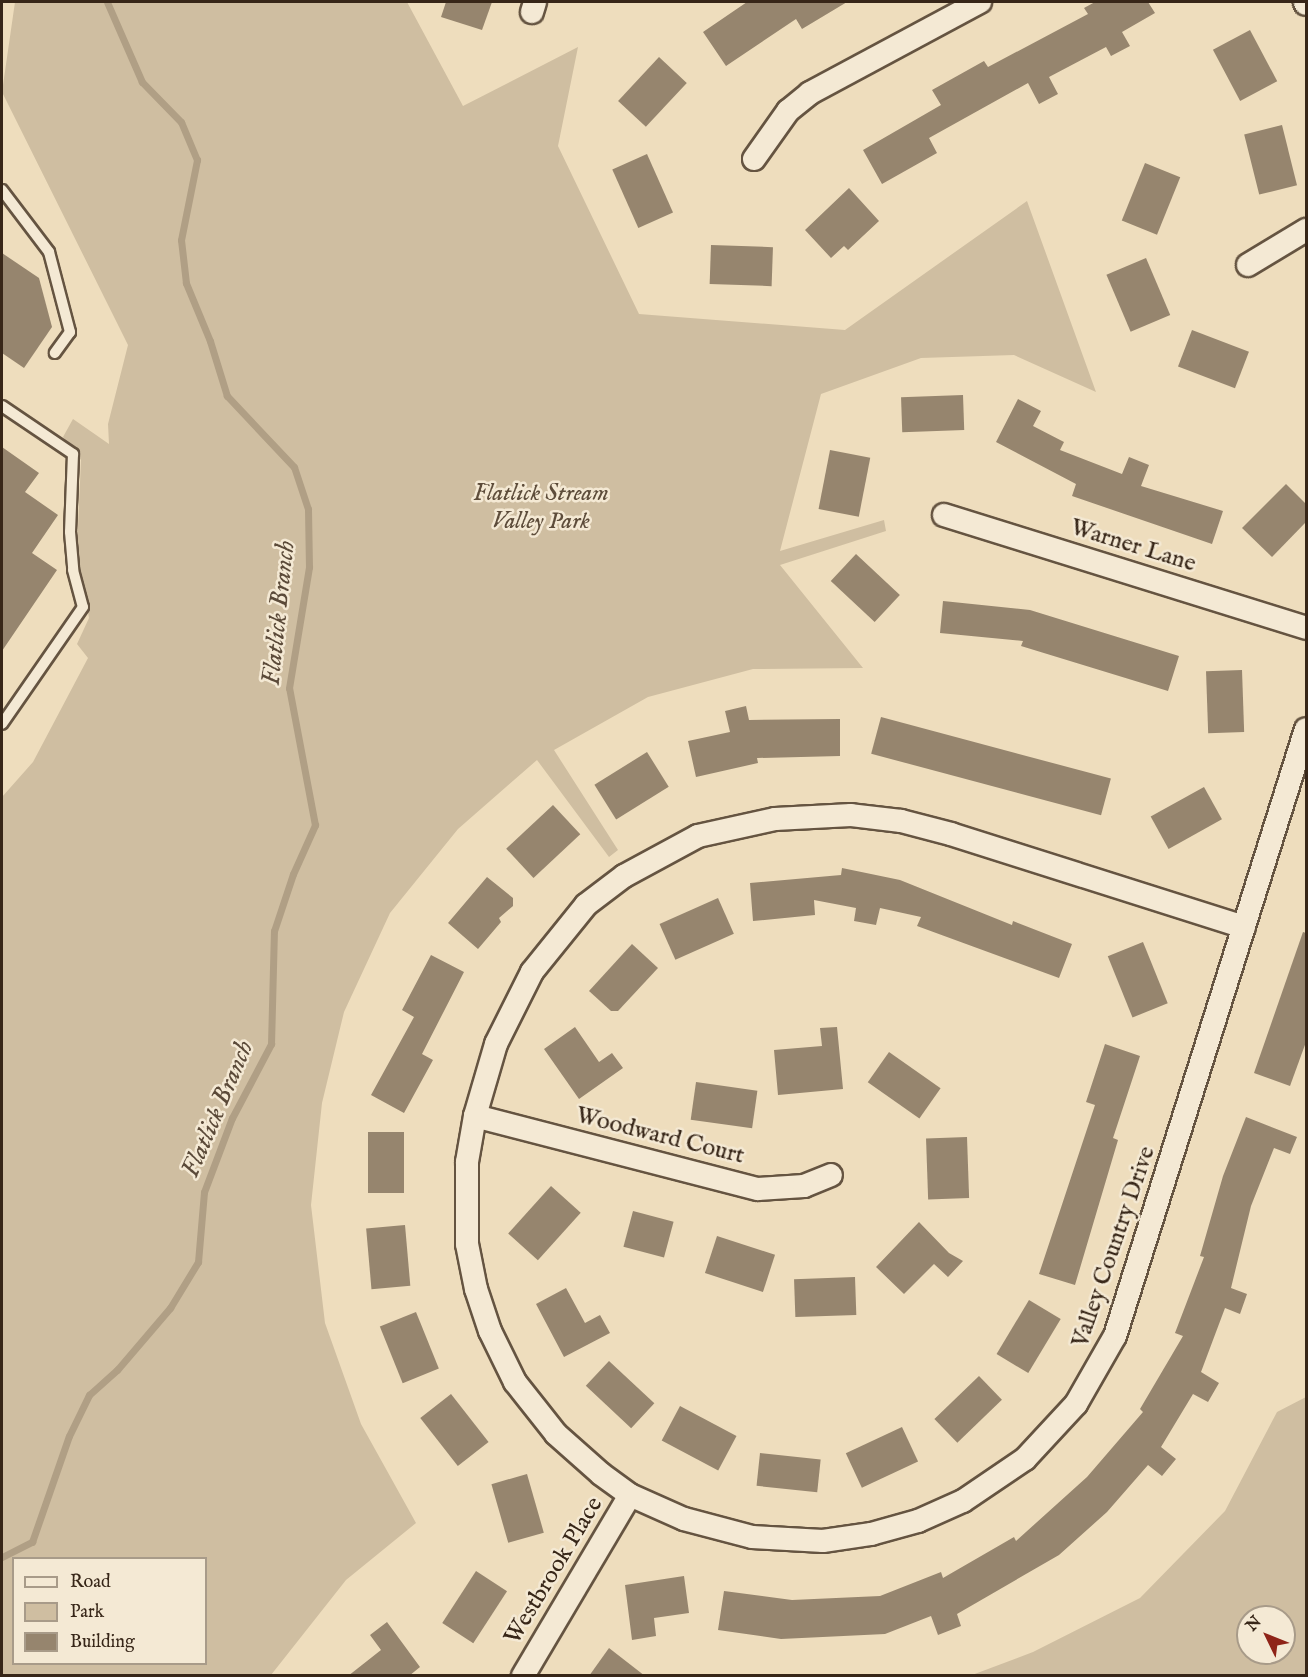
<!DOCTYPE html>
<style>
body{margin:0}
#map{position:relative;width:1308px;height:1677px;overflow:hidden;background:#eeddbd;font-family:"IM FELL English",serif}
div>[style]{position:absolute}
.green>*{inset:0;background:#cfbea1}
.stream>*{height:7px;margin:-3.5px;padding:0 3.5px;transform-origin:3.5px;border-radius:3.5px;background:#b09f85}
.building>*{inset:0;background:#96856e;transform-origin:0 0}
.roads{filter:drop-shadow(2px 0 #655441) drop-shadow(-2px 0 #655441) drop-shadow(0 2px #655441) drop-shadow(0 -2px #655441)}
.service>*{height:10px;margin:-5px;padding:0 5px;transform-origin:5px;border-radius:5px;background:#f4e9d4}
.minor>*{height:22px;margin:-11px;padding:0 11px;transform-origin:11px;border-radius:11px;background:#f4e9d4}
span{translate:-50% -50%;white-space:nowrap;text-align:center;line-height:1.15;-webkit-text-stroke:5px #f4e9d4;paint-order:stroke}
.park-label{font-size:24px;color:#5d4c3a;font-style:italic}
.street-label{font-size:24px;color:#372618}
.water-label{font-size:26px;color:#5b4a39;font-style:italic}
.frame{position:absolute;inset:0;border:3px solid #372618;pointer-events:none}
.legend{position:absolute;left:12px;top:1557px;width:195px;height:108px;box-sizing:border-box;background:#f4e9d4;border:2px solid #a89b89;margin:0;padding:8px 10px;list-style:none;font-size:18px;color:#372618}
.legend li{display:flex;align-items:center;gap:12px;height:30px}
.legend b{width:30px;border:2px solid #a89b89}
.north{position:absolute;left:1236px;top:1605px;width:60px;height:60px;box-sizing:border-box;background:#f4e9d4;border:2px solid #a89b89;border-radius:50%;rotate:313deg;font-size:16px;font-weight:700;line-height:24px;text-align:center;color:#372618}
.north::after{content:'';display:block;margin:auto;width:21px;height:27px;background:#8f2418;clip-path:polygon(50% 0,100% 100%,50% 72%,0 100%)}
</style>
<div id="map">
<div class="green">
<div style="clip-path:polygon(evenodd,15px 2px,407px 2px,463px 106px,578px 47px,558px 146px,639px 314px,845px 330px,1027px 201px,1096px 392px,1014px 355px,921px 358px,821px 394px,780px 551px,884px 520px,886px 531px,780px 565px,863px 668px,753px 669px,648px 697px,554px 750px,618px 850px,609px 857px,537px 760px,458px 829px,390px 913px,344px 1012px,322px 1103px,311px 1205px,325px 1323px,361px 1424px,416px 1523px,346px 1580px,271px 1675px,2px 1675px,2px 797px,33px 762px,88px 658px,77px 644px,89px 618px,77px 549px,81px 460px,63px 437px,73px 419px,109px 444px,108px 424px,128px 345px,2px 92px,15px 2px,14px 1558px,206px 1558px,206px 1664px,14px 1664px,14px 1558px)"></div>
<div style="clip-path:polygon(evenodd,1306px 1397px,1306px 1675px,972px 1675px,1033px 1652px,1140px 1598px,1225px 1511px,1277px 1412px,1306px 1397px,1248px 1617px,1284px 1617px,1284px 1653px,1248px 1653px,1248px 1617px)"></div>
</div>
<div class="stream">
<div style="left:2px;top:1557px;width:34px;rotate:-27deg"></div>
<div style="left:32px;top:1542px;width:112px;rotate:-70.8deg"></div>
<div style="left:69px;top:1436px;width:46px;rotate:-64deg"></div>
<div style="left:89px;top:1395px;width:38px;rotate:-42deg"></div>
<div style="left:117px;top:1370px;width:82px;rotate:-49.5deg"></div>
<div style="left:170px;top:1308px;width:54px;rotate:-58.7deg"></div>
<div style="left:198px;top:1262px;width:70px;rotate:-85.1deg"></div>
<div style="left:204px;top:1192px;width:79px;rotate:-69.3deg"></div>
<div style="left:232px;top:1118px;width:84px;rotate:-62.2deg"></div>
<div style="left:271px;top:1044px;width:113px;rotate:-88.5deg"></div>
<div style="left:274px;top:931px;width:60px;rotate:-71.6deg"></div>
<div style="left:293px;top:874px;width:54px;rotate:-65.8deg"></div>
<div style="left:315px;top:825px;width:139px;rotate:-100.7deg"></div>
<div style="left:289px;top:688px;width:123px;rotate:-80.6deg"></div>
<div style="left:309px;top:567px;width:58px;rotate:-91deg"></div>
<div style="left:308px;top:509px;width:44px;rotate:-108.4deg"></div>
<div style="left:294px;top:467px;width:98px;rotate:-133.3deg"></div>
<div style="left:227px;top:396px;width:58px;rotate:-107.2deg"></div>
<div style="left:210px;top:341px;width:63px;rotate:-112.5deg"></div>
<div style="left:186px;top:283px;width:43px;rotate:-96.6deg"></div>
<div style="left:181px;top:240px;width:82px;rotate:-78.7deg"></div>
<div style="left:197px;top:160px;width:41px;rotate:-112.8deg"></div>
<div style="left:181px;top:122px;width:56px;rotate:-134.3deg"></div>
<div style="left:142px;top:82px;width:87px;rotate:-113.6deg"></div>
</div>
<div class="building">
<div style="clip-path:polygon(446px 2px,492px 2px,482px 30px,441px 17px)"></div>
<div style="clip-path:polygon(747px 2px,847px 2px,802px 29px,796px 19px,726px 66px,703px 32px)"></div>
<div style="clip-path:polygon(1095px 2px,1148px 2px,1155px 13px,1122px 32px,1130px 46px,1111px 56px,1106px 47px,1049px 77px,1058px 94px,1039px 104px,1028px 83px,929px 138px,937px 153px,882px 184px,863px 150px,941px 105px,932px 90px,984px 61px,988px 67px,1088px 14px,1084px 8px)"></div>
<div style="left:1250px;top:30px;width:58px;height:42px;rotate:62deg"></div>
<div style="left:659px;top:57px;width:38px;height:60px;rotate:43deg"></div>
<div style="left:1282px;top:125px;width:62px;height:39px;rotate:76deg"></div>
<div style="left:647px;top:154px;width:64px;height:38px;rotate:66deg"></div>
<div style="left:1145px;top:163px;width:38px;height:62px;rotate:22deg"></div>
<div style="clip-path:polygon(849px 188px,879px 221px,848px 250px,844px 246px,831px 258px,805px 230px)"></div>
<div style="left:711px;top:245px;width:62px;height:39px;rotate:2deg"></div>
<div style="clip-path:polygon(2px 253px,39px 278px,52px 327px,24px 368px,2px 353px)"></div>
<div style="left:1146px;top:258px;width:62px;height:43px;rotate:67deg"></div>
<div style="left:1192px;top:330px;width:61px;height:39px;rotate:21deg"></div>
<div style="left:963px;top:395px;width:35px;height:62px;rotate:88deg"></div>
<div style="clip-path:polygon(1018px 399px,1041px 411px,1033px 426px,1064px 442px,1060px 450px,1122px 474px,1129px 457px,1149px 465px,1141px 486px,1223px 511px,1212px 544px,1072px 496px,1076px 484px,996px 442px)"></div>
<div style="clip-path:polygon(2px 447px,39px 473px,25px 492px,58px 515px,32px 553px,57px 570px,2px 651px)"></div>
<div style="left:830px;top:450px;width:41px;height:60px;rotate:11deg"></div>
<div style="clip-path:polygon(1286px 484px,1306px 504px,1306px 522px,1272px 557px,1242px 528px)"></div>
<div style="left:856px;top:554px;width:60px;height:37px;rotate:43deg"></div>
<div style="clip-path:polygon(943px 601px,1030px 610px,1179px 656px,1168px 691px,1021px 646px,1023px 641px,940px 633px)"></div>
<div style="left:1242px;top:670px;width:62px;height:36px;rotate:88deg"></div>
<div style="clip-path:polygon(746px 706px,749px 720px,840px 719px,840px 756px,757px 758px,758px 763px,696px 777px,688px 741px,730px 732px,725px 711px)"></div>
<div style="left:881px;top:717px;width:238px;height:38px;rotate:15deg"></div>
<div style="left:647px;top:752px;width:41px;height:62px;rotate:58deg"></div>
<div style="left:1204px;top:787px;width:37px;height:61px;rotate:61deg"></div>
<div style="left:553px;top:805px;width:40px;height:64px;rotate:47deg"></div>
<div style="clip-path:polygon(842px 868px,900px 880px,1012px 925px,1013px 921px,1072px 944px,1059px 978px,917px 926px,921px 917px,880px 908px,876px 925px,854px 921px,856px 908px,814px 900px,815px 915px,753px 921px,750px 883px,841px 875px)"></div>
<div style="clip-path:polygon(487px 877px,513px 898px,513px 906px,499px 918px,501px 922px,478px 949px,448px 923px)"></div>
<div style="left:718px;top:898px;width:39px;height:64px;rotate:66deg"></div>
<div style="clip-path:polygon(1303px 932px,1306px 933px,1306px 1042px,1290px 1086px,1254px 1073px)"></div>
<div style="left:1143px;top:942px;width:66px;height:38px;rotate:68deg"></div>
<div style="clip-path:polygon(632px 944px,658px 968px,618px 1011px,611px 1011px,589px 991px)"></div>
<div style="clip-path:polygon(431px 955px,464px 972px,422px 1054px,433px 1060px,404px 1113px,371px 1095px,414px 1017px,402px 1010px)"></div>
<div style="clip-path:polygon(575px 1027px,599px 1062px,612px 1053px,623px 1068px,579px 1099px,544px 1049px)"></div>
<div style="clip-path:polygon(837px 1027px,843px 1089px,778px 1095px,774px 1050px,822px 1046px,820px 1028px)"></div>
<div style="clip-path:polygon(1105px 1044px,1140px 1056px,1113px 1138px,1118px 1140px,1075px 1285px,1039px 1274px,1095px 1105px,1086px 1102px)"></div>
<div style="left:889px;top:1052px;width:63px;height:37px;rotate:35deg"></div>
<div style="left:696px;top:1082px;width:62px;height:38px;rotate:8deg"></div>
<div style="clip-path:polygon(1246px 1117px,1297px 1137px,1290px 1154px,1274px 1148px,1251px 1206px,1231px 1288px,1247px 1294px,1240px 1314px,1225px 1308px,1201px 1372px,1219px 1383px,1208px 1402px,1193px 1394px,1161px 1447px,1176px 1459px,1162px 1476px,1148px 1465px,1107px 1512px,1059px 1555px,957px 1614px,961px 1626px,938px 1635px,931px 1616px,885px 1634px,781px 1639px,718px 1630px,724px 1591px,792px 1600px,880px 1596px,941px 1572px,943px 1578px,1014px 1537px,1016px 1541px,1087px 1477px,1143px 1412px,1140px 1409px,1183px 1336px,1175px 1333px,1204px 1257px,1200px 1256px,1223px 1176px)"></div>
<div style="left:368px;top:1132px;width:36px;height:61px"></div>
<div style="left:967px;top:1137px;width:61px;height:41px;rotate:88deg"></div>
<div style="left:551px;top:1186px;width:40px;height:64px;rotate:42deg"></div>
<div style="left:633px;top:1211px;width:42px;height:37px;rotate:15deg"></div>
<div style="clip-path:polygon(919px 1222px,949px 1253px,963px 1261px,948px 1277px,934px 1264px,904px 1294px,876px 1267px)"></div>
<div style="left:405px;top:1225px;width:61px;height:39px;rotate:85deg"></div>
<div style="left:717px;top:1236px;width:61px;height:39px;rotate:18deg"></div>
<div style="left:855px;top:1277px;width:38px;height:61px;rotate:88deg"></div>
<div style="clip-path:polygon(566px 1288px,585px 1323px,600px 1315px,610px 1333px,564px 1357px,536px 1304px)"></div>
<div style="left:1029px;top:1300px;width:37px;height:63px;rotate:31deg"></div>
<div style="left:416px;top:1312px;width:61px;height:39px;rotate:68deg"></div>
<div style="left:609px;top:1361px;width:62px;height:34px;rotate:43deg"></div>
<div style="left:979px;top:1376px;width:33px;height:62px;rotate:46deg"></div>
<div style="left:451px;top:1394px;width:61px;height:39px;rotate:52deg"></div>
<div style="left:680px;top:1406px;width:64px;height:39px;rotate:28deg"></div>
<div style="left:902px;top:1427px;width:38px;height:62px;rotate:65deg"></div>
<div style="left:760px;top:1453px;width:61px;height:33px;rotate:6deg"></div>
<div style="left:527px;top:1474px;width:61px;height:37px;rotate:74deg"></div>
<div style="left:476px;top:1571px;width:37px;height:62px;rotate:33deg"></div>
<div style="clip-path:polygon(684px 1576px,689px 1613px,654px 1618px,656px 1636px,632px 1640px,625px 1585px)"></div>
<div style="clip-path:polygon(387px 1622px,420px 1667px,409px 1676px,348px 1676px,381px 1650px,370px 1635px)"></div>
<div style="clip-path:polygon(609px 1648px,645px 1676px,589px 1676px)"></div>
</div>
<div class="roads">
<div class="service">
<div style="left:2px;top:190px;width:78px;rotate:52.8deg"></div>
<div style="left:49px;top:252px;width:83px;rotate:75.3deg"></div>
<div style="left:70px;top:332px;width:26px;rotate:126deg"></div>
<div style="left:2px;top:406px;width:86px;rotate:34.1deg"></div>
<div style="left:73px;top:454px;width:78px;rotate:92.2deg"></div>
<div style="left:70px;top:532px;width:38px;rotate:85deg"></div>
<div style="left:73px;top:570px;width:38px;rotate:75deg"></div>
<div style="left:83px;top:607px;width:142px;rotate:124.7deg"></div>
</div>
<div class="minor">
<div style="left:1305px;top:2px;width:2px;rotate:63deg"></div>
<div style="left:532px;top:12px;width:10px;rotate:-73deg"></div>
<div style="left:754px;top:159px;width:59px;rotate:-54.7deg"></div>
<div style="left:788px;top:111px;width:28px;rotate:-39deg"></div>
<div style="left:810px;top:93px;width:193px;rotate:-28.2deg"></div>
<div style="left:1248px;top:265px;width:68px;rotate:-31.1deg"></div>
<div style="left:944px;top:515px;width:379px;rotate:17.3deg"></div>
<div style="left:1244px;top:927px;width:307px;rotate:-162.4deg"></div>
<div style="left:951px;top:834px;width:52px;rotate:-165.4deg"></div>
<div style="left:901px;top:821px;width:50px;rotate:-173.2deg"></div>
<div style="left:851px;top:815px;width:76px;rotate:177deg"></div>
<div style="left:775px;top:819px;width:79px;rotate:167.6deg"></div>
<div style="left:698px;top:836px;width:84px;rotate:151.6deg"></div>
<div style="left:624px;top:876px;width:48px;rotate:142.7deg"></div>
<div style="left:586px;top:905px;width:86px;rotate:128.9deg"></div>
<div style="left:532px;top:972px;width:80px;rotate:116.6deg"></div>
<div style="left:496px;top:1044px;width:75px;rotate:106.3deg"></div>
<div style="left:475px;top:1116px;width:47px;rotate:99.9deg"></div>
<div style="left:467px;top:1162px;width:82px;rotate:90deg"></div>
<div style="left:467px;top:1244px;width:46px;rotate:78.7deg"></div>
<div style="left:476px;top:1289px;width:44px;rotate:71.6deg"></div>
<div style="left:490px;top:1331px;width:57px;rotate:63.9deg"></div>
<div style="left:515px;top:1382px;width:66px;rotate:51.7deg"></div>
<div style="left:556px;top:1434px;width:60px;rotate:41.6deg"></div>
<div style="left:601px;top:1474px;width:36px;rotate:36deg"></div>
<div style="left:630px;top:1495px;width:59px;rotate:24deg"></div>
<div style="left:684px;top:1519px;width:70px;rotate:14.8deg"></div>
<div style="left:752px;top:1537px;width:71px;rotate:3.2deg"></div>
<div style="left:823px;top:1541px;width:49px;rotate:-8.3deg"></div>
<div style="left:871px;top:1534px;width:49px;rotate:-15.5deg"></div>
<div style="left:918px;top:1521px;width:49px;rotate:-24deg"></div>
<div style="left:963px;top:1501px;width:75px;rotate:-34.1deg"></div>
<div style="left:1025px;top:1459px;width:75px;rotate:-47.2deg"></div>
<div style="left:1076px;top:1404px;width:78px;rotate:-60.2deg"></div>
<div style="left:1115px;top:1336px;width:636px;rotate:-72.53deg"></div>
<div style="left:475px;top:1116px;width:292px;rotate:14.5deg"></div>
<div style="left:758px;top:1189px;width:46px;rotate:-3.7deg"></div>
<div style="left:804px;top:1186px;width:29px;rotate:-22deg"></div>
<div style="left:523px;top:1676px;width:210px;rotate:-59.4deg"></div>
</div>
</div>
<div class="park-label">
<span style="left:541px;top:508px">Flatlick Stream<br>Valley Park</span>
</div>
<div class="street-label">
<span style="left:1133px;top:546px;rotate:17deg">Warner Lane</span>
<span style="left:660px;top:1136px;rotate:14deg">Woodward Court</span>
<span style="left:1114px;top:1247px;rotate:-71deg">Valley Country Drive</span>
<span style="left:554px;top:1571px;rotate:-59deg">Westbrook Place</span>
</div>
<div class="water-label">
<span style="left:279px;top:613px;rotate:-84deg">Flatlick Branch</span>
<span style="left:218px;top:1109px;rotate:-67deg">Flatlick Branch</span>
</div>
<div class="frame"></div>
<ul class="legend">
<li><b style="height:8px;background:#f4e9d4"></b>Road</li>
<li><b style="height:16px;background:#cfbea1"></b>Park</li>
<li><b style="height:16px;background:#96856e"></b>Building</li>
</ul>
<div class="north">N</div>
</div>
